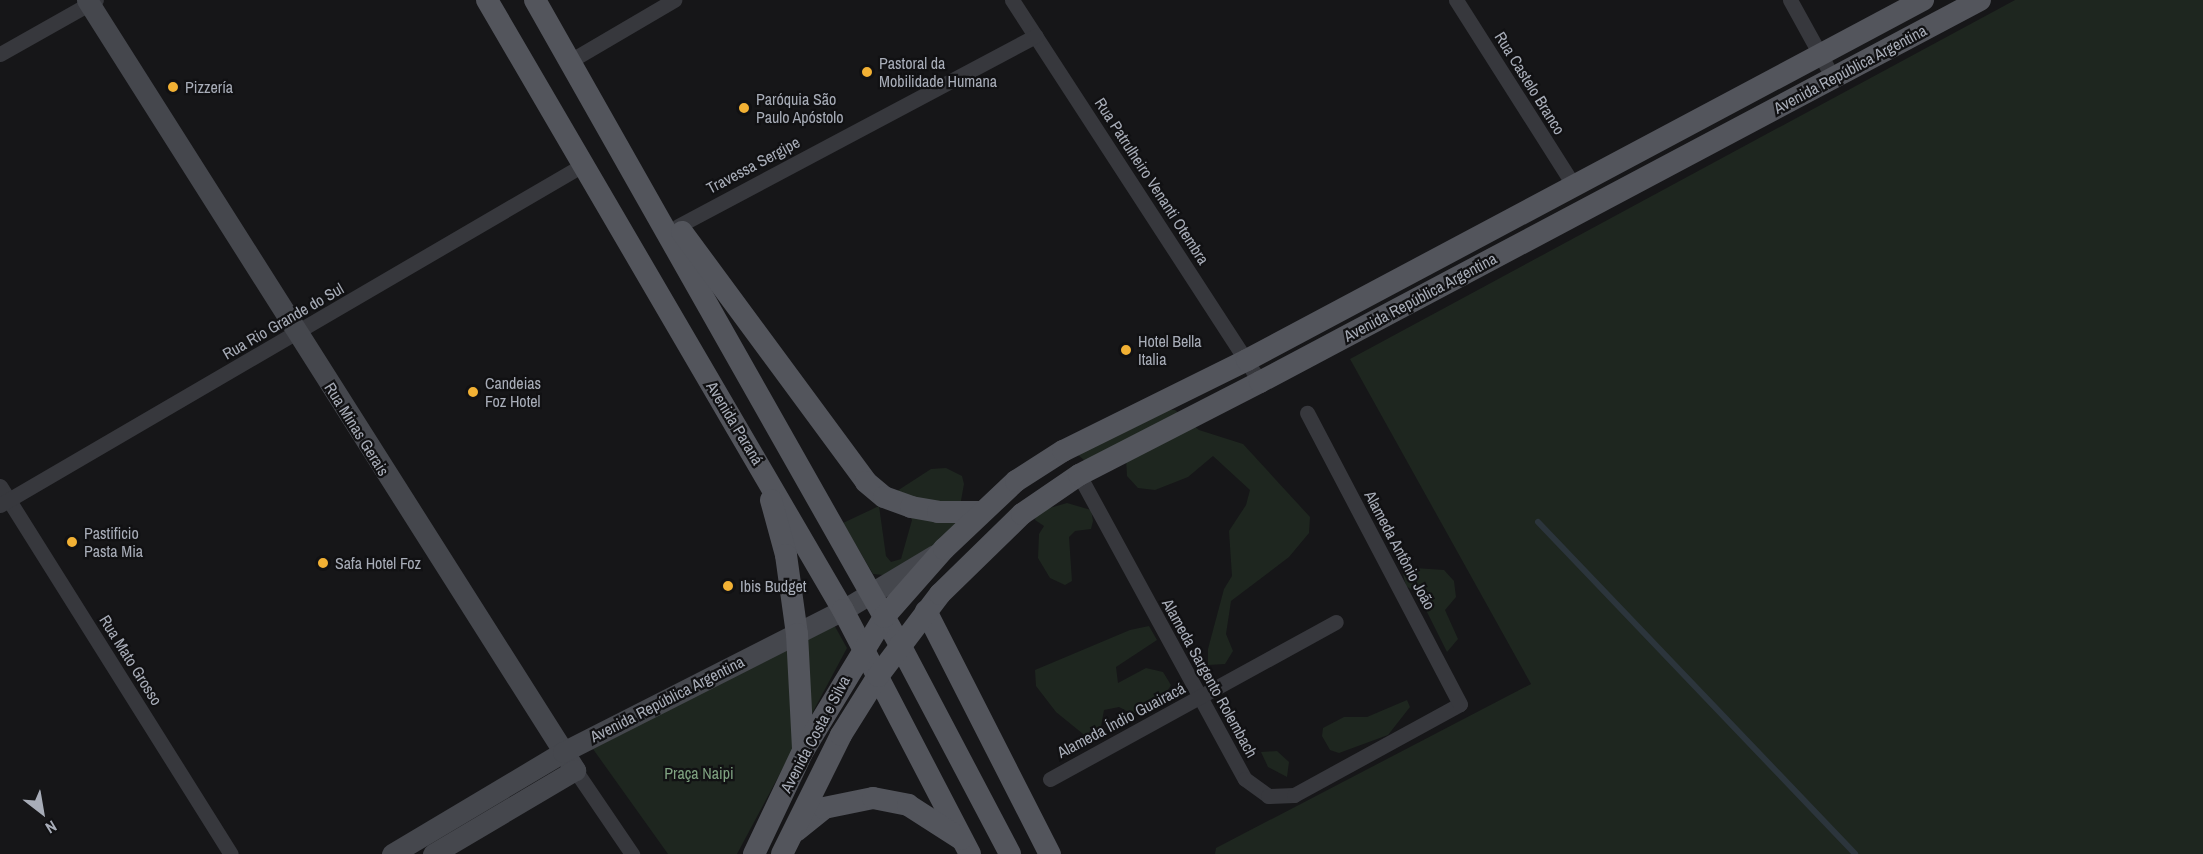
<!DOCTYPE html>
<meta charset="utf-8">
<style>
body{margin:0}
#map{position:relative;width:2203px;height:854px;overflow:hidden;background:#161618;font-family:"Archivo Narrow",sans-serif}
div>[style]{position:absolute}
.green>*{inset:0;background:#1e261f}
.stream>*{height:6px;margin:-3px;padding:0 3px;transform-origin:3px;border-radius:3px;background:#2c353c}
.street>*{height:15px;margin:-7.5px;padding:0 7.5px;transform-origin:7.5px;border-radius:7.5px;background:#37383d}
.secondary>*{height:21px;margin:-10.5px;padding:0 10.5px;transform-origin:10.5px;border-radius:10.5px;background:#45474d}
.primary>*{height:22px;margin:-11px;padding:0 11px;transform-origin:11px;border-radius:11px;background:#53555c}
.dots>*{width:16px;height:16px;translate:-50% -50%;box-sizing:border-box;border:3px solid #111113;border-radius:50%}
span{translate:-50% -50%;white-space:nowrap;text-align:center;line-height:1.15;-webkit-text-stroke:4.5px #111113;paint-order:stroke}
.poi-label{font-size:16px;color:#a8adb8}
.left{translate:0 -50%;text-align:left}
.street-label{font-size:16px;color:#a8adb8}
.park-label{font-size:16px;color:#7fa381}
.north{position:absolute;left:12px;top:782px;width:60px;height:60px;-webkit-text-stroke:4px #111113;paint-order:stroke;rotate:149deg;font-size:16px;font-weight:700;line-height:24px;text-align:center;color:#a8adb8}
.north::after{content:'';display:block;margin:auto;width:21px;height:27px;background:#a8adb8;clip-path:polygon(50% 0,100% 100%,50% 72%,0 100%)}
</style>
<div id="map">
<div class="green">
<div style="clip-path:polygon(2015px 0,2203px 0,2203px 854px,1215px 854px,1216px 848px,1531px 684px,1350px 359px)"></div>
<div style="clip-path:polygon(1160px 409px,1175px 410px,1199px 430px,1243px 444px,1310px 517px,1309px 533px,1289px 557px,1231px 601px,1226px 634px,1233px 651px,1225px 664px,1208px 665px,1208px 649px,1224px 589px,1232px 576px,1229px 531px,1246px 505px,1250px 490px,1213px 456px,1188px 477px,1155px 490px,1138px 488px,1127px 476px,1126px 458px,1084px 460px,1078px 455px)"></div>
<div style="clip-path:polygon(946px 468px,962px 476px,964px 484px,957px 523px,949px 538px,883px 575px,873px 574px,843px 523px,879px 506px,886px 556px,891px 562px,901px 559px,912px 520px,897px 491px,931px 469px)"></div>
<div style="clip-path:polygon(1067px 503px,1091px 510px,1093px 521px,1091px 529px,1075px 531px,1069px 537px,1072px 581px,1065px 585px,1050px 578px,1038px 558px,1039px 534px,1044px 526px,1035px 520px,1036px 512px)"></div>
<div style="clip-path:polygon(1415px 568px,1444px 570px,1454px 581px,1456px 597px,1445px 610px,1458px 639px,1447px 652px,1418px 594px,1406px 586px,1402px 570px)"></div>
<div style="clip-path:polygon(833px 623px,847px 648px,737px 854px,668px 854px,593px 749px)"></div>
<div style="clip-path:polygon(1149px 626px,1157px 640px,1116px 667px,1118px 683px,1146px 668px,1163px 672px,1171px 685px,1162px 700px,1133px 714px,1119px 707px,1104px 710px,1101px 726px,1088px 738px,1056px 712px,1036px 686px,1035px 670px,1130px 630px)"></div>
<div style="clip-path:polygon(1407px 700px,1410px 707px,1388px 735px,1339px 753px,1330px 750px,1322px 736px,1323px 728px,1344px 717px,1367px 717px)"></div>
<div style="clip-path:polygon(1277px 751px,1289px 762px,1287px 777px,1268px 767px,1261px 752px)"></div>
</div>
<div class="stream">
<div style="left:1538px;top:522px;width:459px;rotate:46.3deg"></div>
</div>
<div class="street">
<div style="left:1012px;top:0;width:455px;rotate:57deg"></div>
<div style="left:1456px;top:0;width:220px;rotate:57.6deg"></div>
<div style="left:1790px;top:0;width:89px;rotate:61.1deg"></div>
<div style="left:0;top:54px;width:110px;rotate:-29.4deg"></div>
<div style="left:570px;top:61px;width:121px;rotate:-30.4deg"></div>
<div style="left:678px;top:226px;width:405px;rotate:-28deg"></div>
<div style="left:1079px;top:475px;width:346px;rotate:61.4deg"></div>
<div style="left:1245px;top:779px;width:29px;rotate:36deg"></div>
<div style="left:1268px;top:796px;width:26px;rotate:-2deg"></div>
<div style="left:1294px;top:795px;width:189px;rotate:-28.7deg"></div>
<div style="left:1460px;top:704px;width:329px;rotate:-117.7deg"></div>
<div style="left:0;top:486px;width:434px;rotate:57.9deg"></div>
<div style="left:0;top:505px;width:673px;rotate:-30.26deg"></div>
<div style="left:575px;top:770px;width:102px;rotate:55.8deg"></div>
<div style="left:1050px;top:779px;width:326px;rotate:-28.8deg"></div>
</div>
<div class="secondary">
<div style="left:87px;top:0;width:912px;rotate:57.63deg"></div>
<div style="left:575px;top:770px;width:165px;rotate:149.4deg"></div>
<div style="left:392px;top:854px;width:199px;rotate:-30.8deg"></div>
<div style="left:563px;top:752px;width:314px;rotate:-26.9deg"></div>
<div style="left:843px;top:610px;width:107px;rotate:-30.9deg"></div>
</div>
<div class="primary">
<div style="left:487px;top:0;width:706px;rotate:59.73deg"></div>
<div style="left:843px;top:610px;width:275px;rotate:62.5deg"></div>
<div style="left:535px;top:0;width:741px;rotate:60.49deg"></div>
<div style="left:900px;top:645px;width:236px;rotate:62.2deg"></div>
<div style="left:682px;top:232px;width:310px;rotate:53.6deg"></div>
<div style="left:866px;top:482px;width:23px;rotate:40deg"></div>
<div style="left:884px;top:497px;width:29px;rotate:20deg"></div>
<div style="left:911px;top:507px;width:27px;rotate:10deg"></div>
<div style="left:938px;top:512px;width:43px"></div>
<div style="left:771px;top:500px;width:57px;rotate:74.7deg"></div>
<div style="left:786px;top:555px;width:80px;rotate:82.1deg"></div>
<div style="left:797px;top:634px;width:115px;rotate:87deg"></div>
<div style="left:926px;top:611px;width:273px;rotate:63deg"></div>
<div style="left:796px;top:831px;width:36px;rotate:-39deg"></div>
<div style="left:824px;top:808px;width:50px;rotate:-11.5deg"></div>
<div style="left:873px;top:798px;width:36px;rotate:11deg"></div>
<div style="left:908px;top:805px;width:63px;rotate:32.7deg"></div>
<div style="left:754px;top:854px;width:114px;rotate:-64.6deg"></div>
<div style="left:803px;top:751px;width:157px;rotate:-58.8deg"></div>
<div style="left:884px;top:617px;width:91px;rotate:-48.6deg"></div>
<div style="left:944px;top:549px;width:99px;rotate:-43.4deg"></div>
<div style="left:1016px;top:481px;width:56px;rotate:-32.6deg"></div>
<div style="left:1063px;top:451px;width:205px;rotate:-26.3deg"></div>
<div style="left:1247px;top:360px;width:766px;rotate:-28.04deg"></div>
<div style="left:782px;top:854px;width:133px;rotate:-63.6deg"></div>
<div style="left:841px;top:735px;width:70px;rotate:-57.9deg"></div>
<div style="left:878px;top:676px;width:103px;rotate:-52.9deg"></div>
<div style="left:940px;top:594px;width:115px;rotate:-44.3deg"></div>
<div style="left:1022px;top:514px;width:69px;rotate:-34.4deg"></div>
<div style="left:1079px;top:475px;width:203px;rotate:-27.2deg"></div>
<div style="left:1260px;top:382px;width:815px;rotate:-27.95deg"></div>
</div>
<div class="dots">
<div style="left:867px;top:72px;background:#f2b134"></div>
<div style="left:173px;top:87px;background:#f2b134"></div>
<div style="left:744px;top:108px;background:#f2b134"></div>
<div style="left:1126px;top:350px;background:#f2b134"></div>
<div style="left:473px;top:392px;background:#f2b134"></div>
<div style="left:72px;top:542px;background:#f2b134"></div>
<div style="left:323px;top:563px;background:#f2b134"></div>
<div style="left:728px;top:586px;background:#f2b134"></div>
</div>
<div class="poi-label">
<span class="left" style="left:879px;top:72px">Pastoral da<br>Mobilidade Humana</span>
<span class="left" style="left:185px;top:87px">Pizzería</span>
<span class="left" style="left:756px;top:108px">Paróquia São<br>Paulo Apóstolo</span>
<span class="left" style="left:1138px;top:350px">Hotel Bella<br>Italia</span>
<span class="left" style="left:485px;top:392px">Candeias<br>Foz Hotel</span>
<span class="left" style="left:84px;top:542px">Pastificio<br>Pasta Mia</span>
<span class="left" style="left:335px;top:563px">Safa Hotel Foz</span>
<span class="left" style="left:740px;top:586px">Ibis Budget</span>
</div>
<div class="street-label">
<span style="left:1850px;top:69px;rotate:-28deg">Avenida República Argentina</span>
<span style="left:1530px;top:83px;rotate:58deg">Rua Castelo Branco</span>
<span style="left:753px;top:165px;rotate:-28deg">Travessa Sergipe</span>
<span style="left:1152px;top:181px;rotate:57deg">Rua Patrulheiro Venanti Otembra</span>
<span style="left:1420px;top:297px;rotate:-28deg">Avenida República Argentina</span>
<span style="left:283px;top:321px;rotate:-30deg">Rua Rio Grande do Sul</span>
<span style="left:735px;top:423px;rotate:59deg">Avenida Paraná</span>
<span style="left:357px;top:429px;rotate:58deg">Rua Minas Gerais</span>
<span style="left:1400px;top:550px;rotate:62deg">Alameda Antônio João</span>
<span style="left:131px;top:660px;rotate:58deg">Rua Mato Grosso</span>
<span style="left:1210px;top:678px;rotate:61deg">Alameda Sargento Rolembach</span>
<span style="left:667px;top:699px;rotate:-27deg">Avenida República Argentina</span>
<span style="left:1121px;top:720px;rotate:-28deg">Alameda Índio Guairacá</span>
<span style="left:815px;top:734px;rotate:-62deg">Avenida Costa e Silva</span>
</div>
<div class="park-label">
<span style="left:699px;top:773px">Praça Naipi</span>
</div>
<div class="north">N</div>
</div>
